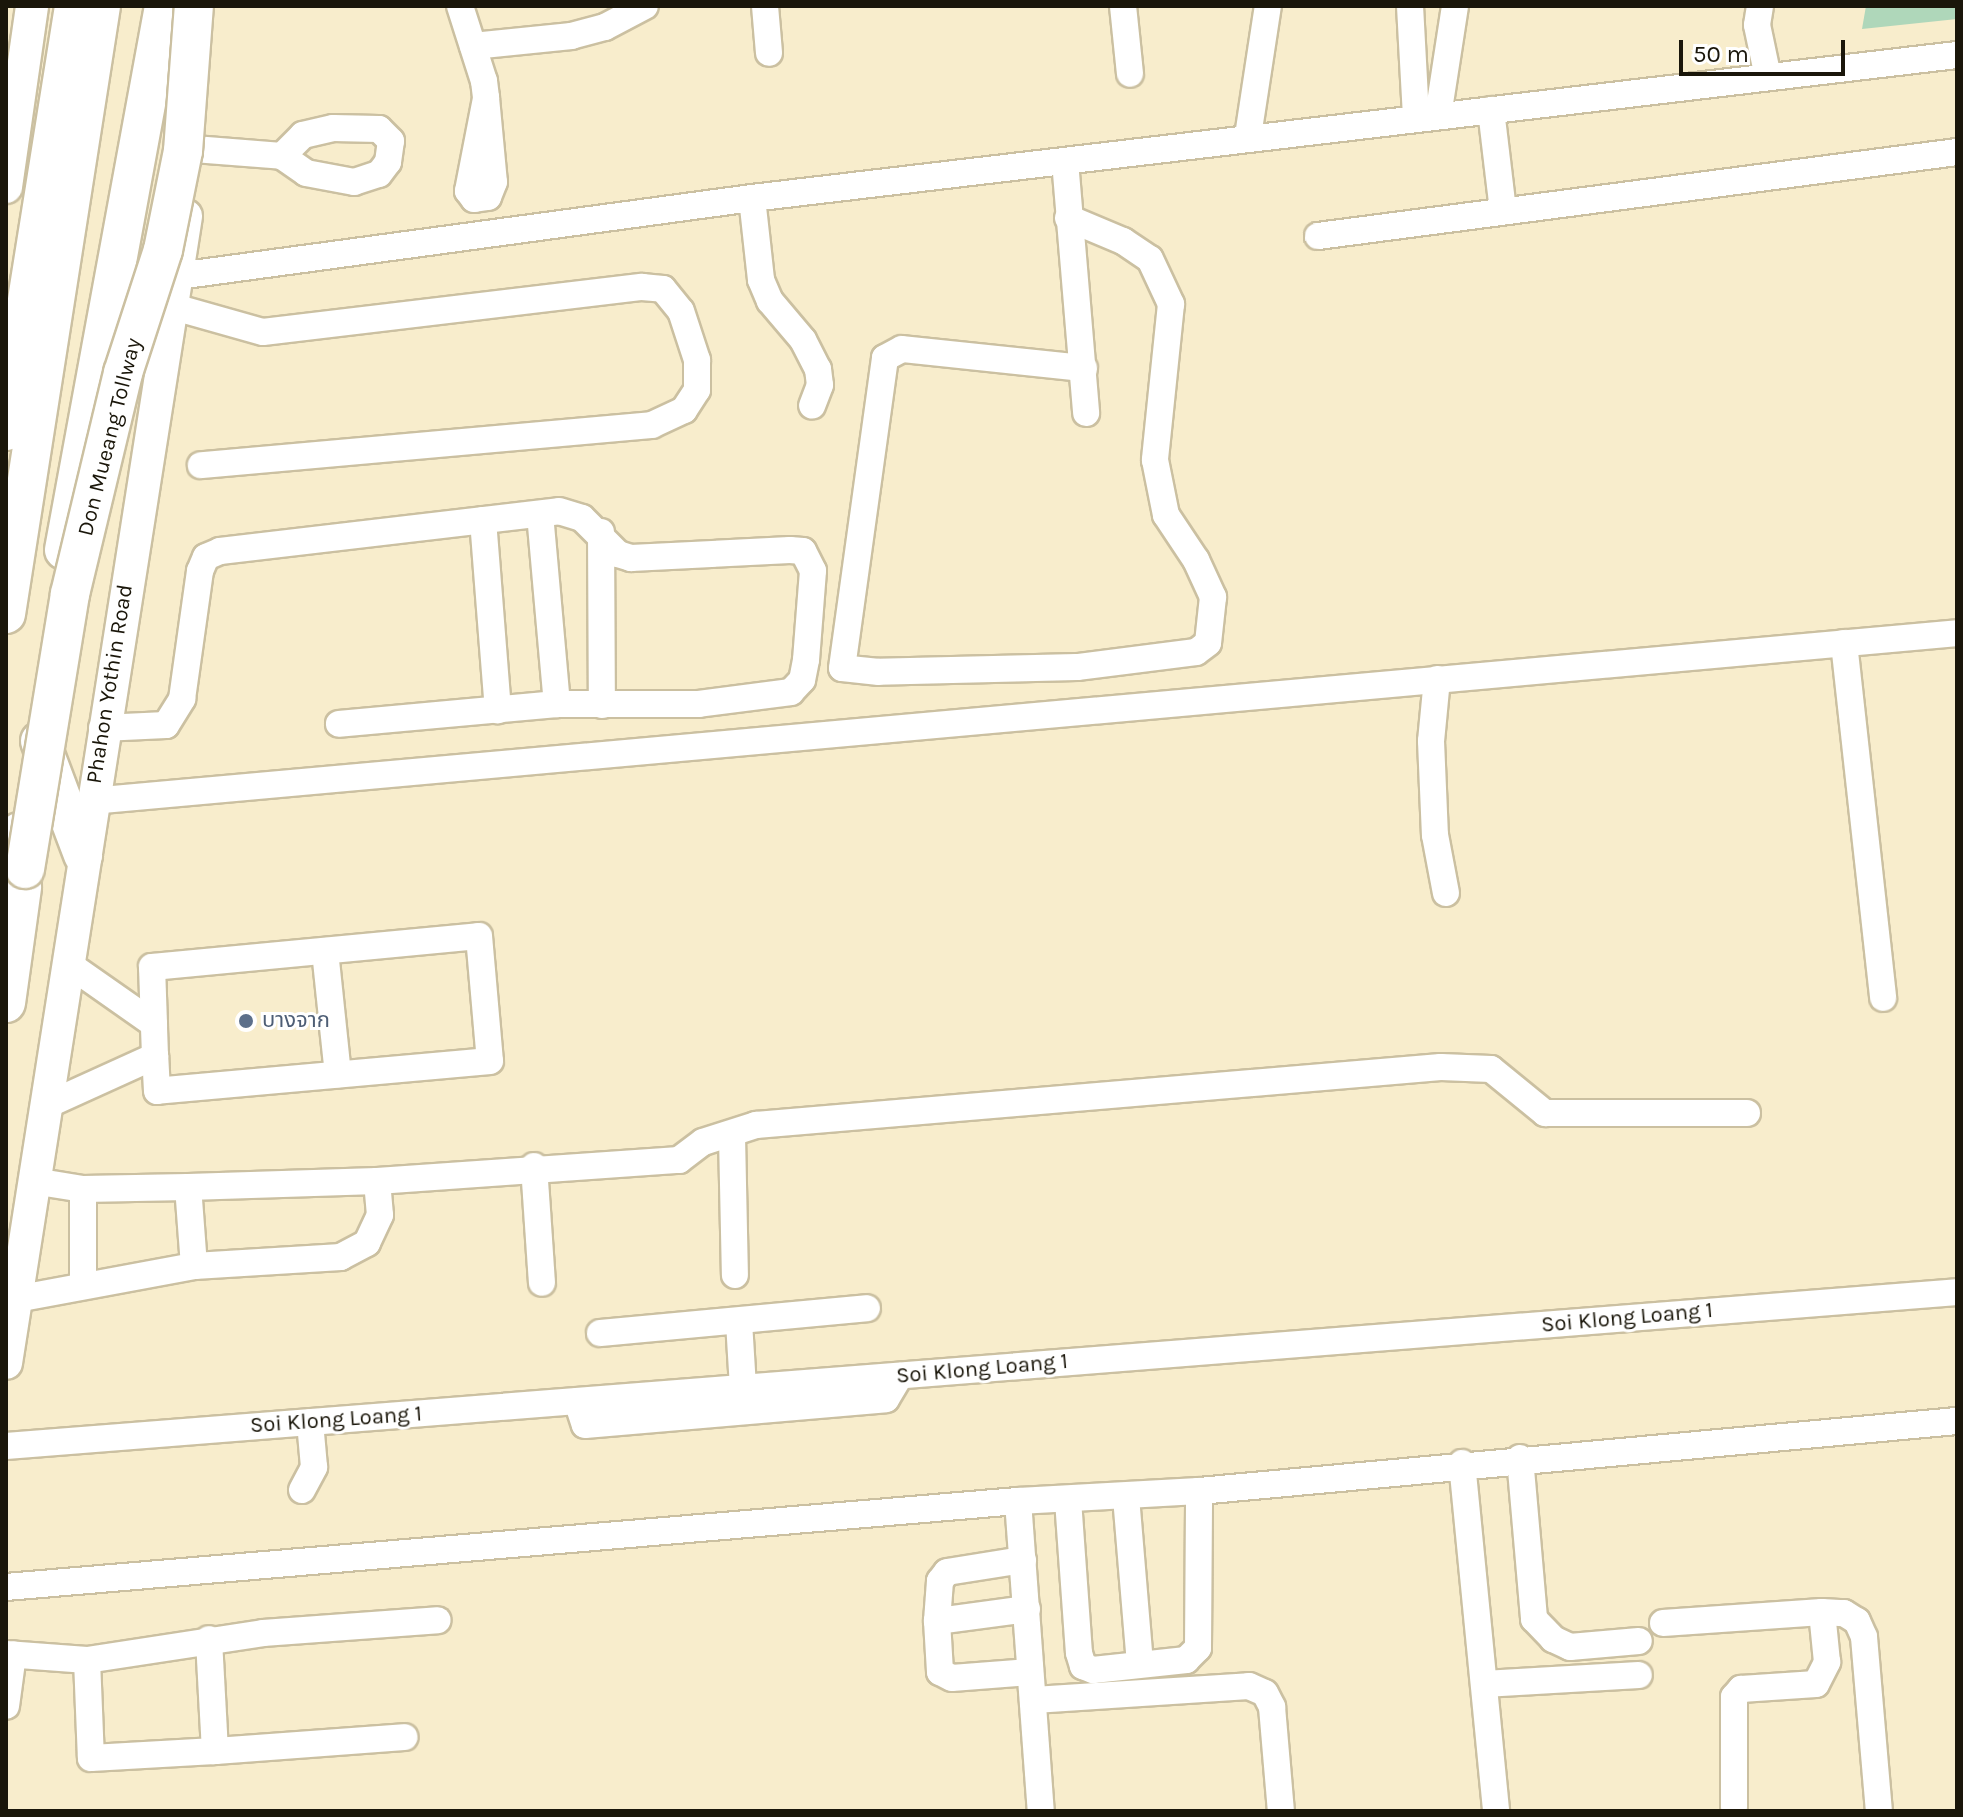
<!DOCTYPE html>
<meta charset="utf-8">
<style>
body{margin:0}
#map{position:relative;width:1963px;height:1817px;overflow:hidden;background:#f8edcc;font-family:Karla,"Noto Sans Thai",sans-serif}
div>[style]{position:absolute}
.green>*{inset:0;background:#afd7ba}
.roads{filter:drop-shadow(2px 0 #cbc0a1) drop-shadow(-2px 0 #cbc0a1) drop-shadow(0 2px #cbc0a1) drop-shadow(0 -2px #cbc0a1)}
.minor>*{height:26px;margin:-13px;padding:0 13px;transform-origin:13px;border-radius:13px;background:#fff}
.major>*{height:32px;margin:-16px;padding:0 16px;transform-origin:16px;border-radius:16px;background:#fff}
.highway>*{height:38px;margin:-19px;padding:0 19px;transform-origin:19px;border-radius:19px;background:#fff}
.bridges{filter:drop-shadow(2px 0 #cbc0a1) drop-shadow(-2px 0 #cbc0a1) drop-shadow(0 2px #cbc0a1) drop-shadow(0 -2px #cbc0a1)}
.highway-bridge>*{height:38px;margin:-19px;padding:0 19px;transform-origin:19px;border-radius:19px;background:#fff}
.dots>*{width:22px;height:22px;translate:-50% -50%;box-sizing:border-box;border:4px solid #fff;border-radius:50%}
span{translate:-50% -50%;white-space:nowrap;text-align:center;line-height:1.15;-webkit-text-stroke:6px #fff;paint-order:stroke}
.street-label{font-size:22px;color:#1a160a}
.service-label{font-size:22px;color:#4e5e75}
.left{translate:0 -50%;text-align:left}
.frame{position:absolute;inset:0;border:8px solid #1a160a;pointer-events:none}
.scale{position:absolute;left:1679px;top:40px;width:166px;height:36px;box-sizing:border-box;border:4px solid #1a160a;border-top:0;padding-left:10px;font-size:24px;line-height:28px;white-space:nowrap;color:#1a160a;-webkit-text-stroke:6px #fff;paint-order:stroke}
</style>
<div id="map">
<div class="green">
<div style="clip-path:polygon(1866px 6px,1957px 6px,1957px 19px,1862px 29px)"></div>
</div>
<div class="roads">
<div class="minor">
<div style="left:460px;top:6px;width:79px;rotate:72.3deg"></div>
<div style="left:484px;top:81px;width:17px;rotate:83deg"></div>
<div style="left:486px;top:98px;width:84px;rotate:84.6deg"></div>
<div style="left:494px;top:182px;width:16px;rotate:112deg"></div>
<div style="left:488px;top:197px;width:14px;rotate:172deg"></div>
<div style="left:474px;top:199px;width:10px;rotate:-127deg"></div>
<div style="left:468px;top:191px;width:95px;rotate:-79deg"></div>
<div style="left:765px;top:6px;width:47px;rotate:85.1deg"></div>
<div style="left:1123px;top:6px;width:68px;rotate:84.1deg"></div>
<div style="left:1410px;top:6px;width:112px;rotate:86.9deg"></div>
<div style="left:1760px;top:6px;width:19px;rotate:99deg"></div>
<div style="left:1757px;top:25px;width:53px;rotate:78.1deg"></div>
<div style="left:473px;top:46px;width:99px;rotate:-5.8deg"></div>
<div style="left:571px;top:36px;width:35px;rotate:-15deg"></div>
<div style="left:605px;top:27px;width:45px;rotate:-27.7deg"></div>
<div style="left:1491px;top:110px;width:102px;rotate:83.2deg"></div>
<div style="left:1438px;top:116px;width:111px;rotate:-81.2deg"></div>
<div style="left:1248px;top:136px;width:132px;rotate:-81.3deg"></div>
<div style="left:194px;top:149px;width:88px;rotate:4.5deg"></div>
<div style="left:282px;top:156px;width:29px;rotate:35deg"></div>
<div style="left:306px;top:173px;width:49px;rotate:10.6deg"></div>
<div style="left:354px;top:182px;width:26px;rotate:-18deg"></div>
<div style="left:379px;top:174px;width:15px;rotate:-53deg"></div>
<div style="left:388px;top:162px;width:21px;rotate:-82deg"></div>
<div style="left:391px;top:141px;width:17px;rotate:-135deg"></div>
<div style="left:379px;top:129px;width:46px;rotate:-178.8deg"></div>
<div style="left:333px;top:128px;width:31px;rotate:167deg"></div>
<div style="left:303px;top:135px;width:30px;rotate:135deg"></div>
<div style="left:1065px;top:161px;width:253px;rotate:85.2deg"></div>
<div style="left:752px;top:198px;width:82px;rotate:83.7deg"></div>
<div style="left:761px;top:280px;width:23px;rotate:67deg"></div>
<div style="left:770px;top:301px;width:51px;rotate:49.8deg"></div>
<div style="left:803px;top:340px;width:33px;rotate:63deg"></div>
<div style="left:818px;top:369px;width:16px;rotate:83deg"></div>
<div style="left:820px;top:385px;width:22px;rotate:111deg"></div>
<div style="left:1068px;top:218px;width:60px;rotate:22.7deg"></div>
<div style="left:1123px;top:241px;width:32px;rotate:34deg"></div>
<div style="left:1150px;top:259px;width:50px;rotate:65deg"></div>
<div style="left:1171px;top:304px;width:157px;rotate:95.9deg"></div>
<div style="left:1155px;top:460px;width:56px;rotate:78.7deg"></div>
<div style="left:1166px;top:515px;width:54px;rotate:56.3deg"></div>
<div style="left:1196px;top:560px;width:41px;rotate:65.3deg"></div>
<div style="left:1213px;top:597px;width:46px;rotate:96.2deg"></div>
<div style="left:1208px;top:643px;width:15px;rotate:143deg"></div>
<div style="left:1196px;top:652px;width:120px;rotate:172.8deg"></div>
<div style="left:1077px;top:667px;width:198px;rotate:178.6deg"></div>
<div style="left:879px;top:672px;width:37px;rotate:-174deg"></div>
<div style="left:842px;top:668px;width:313px;rotate:-82.1deg"></div>
<div style="left:885px;top:358px;width:19px;rotate:-28deg"></div>
<div style="left:902px;top:349px;width:183px;rotate:6deg"></div>
<div style="left:1318px;top:236px;width:644px;rotate:-7.49deg"></div>
<div style="left:178px;top:276px;width:579px;rotate:-7.74deg"></div>
<div style="left:752px;top:198px;width:1213px;rotate:-6.77deg"></div>
<div style="left:174px;top:307px;width:92px;rotate:15.7deg"></div>
<div style="left:263px;top:332px;width:382px;rotate:-6.8deg"></div>
<div style="left:642px;top:287px;width:21px;rotate:5deg"></div>
<div style="left:663px;top:289px;width:28px;rotate:51deg"></div>
<div style="left:681px;top:311px;width:52px;rotate:71.9deg"></div>
<div style="left:697px;top:360px;width:30px;rotate:90deg"></div>
<div style="left:697px;top:390px;width:24px;rotate:123deg"></div>
<div style="left:684px;top:410px;width:35px;rotate:155deg"></div>
<div style="left:652px;top:425px;width:453px;rotate:174.9deg"></div>
<div style="left:540px;top:514px;width:191px;rotate:84.9deg"></div>
<div style="left:483px;top:520px;width:191px;rotate:85.5deg"></div>
<div style="left:601px;top:532px;width:173px;rotate:89.7deg"></div>
<div style="left:1844px;top:643px;width:357px;rotate:83.7deg"></div>
<div style="left:1437px;top:679px;width:62px;rotate:95.5deg"></div>
<div style="left:1431px;top:741px;width:94px;rotate:87.6deg"></div>
<div style="left:1435px;top:835px;width:59px;rotate:79.3deg"></div>
<div style="left:102px;top:728px;width:64px;rotate:-2.7deg"></div>
<div style="left:166px;top:725px;width:31px;rotate:-58deg"></div>
<div style="left:182px;top:699px;width:129px;rotate:-82deg"></div>
<div style="left:200px;top:571px;width:15px;rotate:-67deg"></div>
<div style="left:206px;top:557px;width:15px;rotate:-23deg"></div>
<div style="left:220px;top:551px;width:341px;rotate:-6.7deg"></div>
<div style="left:559px;top:511px;width:24px;rotate:17deg"></div>
<div style="left:582px;top:518px;width:51px;rotate:45deg"></div>
<div style="left:618px;top:554px;width:14px;rotate:17deg"></div>
<div style="left:631px;top:558px;width:159px;rotate:-2.9deg"></div>
<div style="left:790px;top:550px;width:13px;rotate:4deg"></div>
<div style="left:803px;top:551px;width:22px;rotate:63deg"></div>
<div style="left:813px;top:571px;width:89px;rotate:94.5deg"></div>
<div style="left:806px;top:660px;width:20px;rotate:101deg"></div>
<div style="left:802px;top:680px;width:16px;rotate:133deg"></div>
<div style="left:791px;top:692px;width:93px;rotate:172.6deg"></div>
<div style="left:699px;top:704px;width:142px;rotate:180deg"></div>
<div style="left:557px;top:704px;width:219px;rotate:174.8deg"></div>
<div style="left:91px;top:801px;width:1874px;rotate:-5.14deg"></div>
<div style="left:325px;top:951px;width:124px;rotate:84deg"></div>
<div style="left:154px;top:1024px;width:57px;rotate:-92deg"></div>
<div style="left:152px;top:967px;width:328px;rotate:-5.4deg"></div>
<div style="left:479px;top:936px;width:125px;rotate:85deg"></div>
<div style="left:490px;top:1061px;width:334px;rotate:174.9deg"></div>
<div style="left:157px;top:1091px;width:35px;rotate:-93deg"></div>
<div style="left:45px;top:1106px;width:121px;rotate:-24.4deg"></div>
<div style="left:155px;top:1056px;width:32px;rotate:-92deg"></div>
<div style="left:154px;top:1024px;width:106px;rotate:-145deg"></div>
<div style="left:732px;top:1136px;width:139px;rotate:88.8deg"></div>
<div style="left:534px;top:1166px;width:117px;rotate:86.1deg"></div>
<div style="left:377px;top:1181px;width:303px;rotate:-4deg"></div>
<div style="left:679px;top:1160px;width:30px;rotate:-37deg"></div>
<div style="left:703px;top:1142px;width:56px;rotate:-17.8deg"></div>
<div style="left:756px;top:1125px;width:687px;rotate:-4.84deg"></div>
<div style="left:1441px;top:1067px;width:50px;rotate:2.3deg"></div>
<div style="left:1491px;top:1069px;width:70px;rotate:39.2deg"></div>
<div style="left:1545px;top:1113px;width:202px"></div>
<div style="left:188px;top:1187px;width:189px;rotate:-1.8deg"></div>
<div style="left:377px;top:1181px;width:34px;rotate:85deg"></div>
<div style="left:380px;top:1215px;width:31px;rotate:115deg"></div>
<div style="left:367px;top:1243px;width:30px;rotate:152deg"></div>
<div style="left:341px;top:1257px;width:147px;rotate:176.5deg"></div>
<div style="left:83px;top:1189px;width:97px;rotate:90deg"></div>
<div style="left:16px;top:1299px;width:181px;rotate:-10.5deg"></div>
<div style="left:194px;top:1266px;width:79px;rotate:-94.3deg"></div>
<div style="left:188px;top:1187px;width:105px;rotate:178.9deg"></div>
<div style="left:83px;top:1189px;width:51px;rotate:-170.9deg"></div>
<div style="left:739px;top:1322px;width:66px;rotate:86.5deg"></div>
<div style="left:600px;top:1333px;width:268px;rotate:-5.3deg"></div>
<div style="left:577px;top:1401px;width:25px;rotate:72deg"></div>
<div style="left:585px;top:1425px;width:302px;rotate:-4.9deg"></div>
<div style="left:886px;top:1399px;width:27px;rotate:-59deg"></div>
<div style="left:6px;top:1446px;width:1957px;rotate:-4.51deg"></div>
<div style="left:1520px;top:1458px;width:162px;rotate:85deg"></div>
<div style="left:1534px;top:1619px;width:28px;rotate:46deg"></div>
<div style="left:1553px;top:1639px;width:19px;rotate:25deg"></div>
<div style="left:1570px;top:1647px;width:69px;rotate:-5deg"></div>
<div style="left:1462px;top:1463px;width:350px;rotate:84.4deg"></div>
<div style="left:302px;top:1490px;width:26px;rotate:-62deg"></div>
<div style="left:314px;top:1467px;width:45px;rotate:-95.1deg"></div>
<div style="left:1126px;top:1497px;width:168px;rotate:85.2deg"></div>
<div style="left:1068px;top:1500px;width:153px;rotate:85.9deg"></div>
<div style="left:1079px;top:1653px;width:14px;rotate:73deg"></div>
<div style="left:1083px;top:1666px;width:11px;rotate:22deg"></div>
<div style="left:1093px;top:1670px;width:94px;rotate:-6.1deg"></div>
<div style="left:1186px;top:1660px;width:17px;rotate:-45deg"></div>
<div style="left:1198px;top:1648px;width:157px;rotate:-89.6deg"></div>
<div style="left:1018px;top:1501px;width:311px;rotate:85.8deg"></div>
<div style="left:6px;top:1587px;width:1016px;rotate:-4.86deg"></div>
<div style="left:1018px;top:1501px;width:181px;rotate:-3.2deg"></div>
<div style="left:1199px;top:1491px;width:761px;rotate:-5.28deg"></div>
<div style="left:1027px;top:1609px;width:91px;rotate:172.4deg"></div>
<div style="left:937px;top:1621px;width:51px;rotate:86.6deg"></div>
<div style="left:940px;top:1672px;width:13px;rotate:27deg"></div>
<div style="left:952px;top:1678px;width:78px;rotate:-4.4deg"></div>
<div style="left:937px;top:1621px;width:40px;rotate:-85.7deg"></div>
<div style="left:940px;top:1581px;width:11px;rotate:-52deg"></div>
<div style="left:947px;top:1572px;width:77px;rotate:-9deg"></div>
<div style="left:1663px;top:1623px;width:159px;rotate:-4deg"></div>
<div style="left:1822px;top:1612px;width:22px;rotate:3deg"></div>
<div style="left:1844px;top:1613px;width:15px;rotate:32deg"></div>
<div style="left:1857px;top:1621px;width:17px;rotate:66deg"></div>
<div style="left:1864px;top:1637px;width:175px;rotate:85.1deg"></div>
<div style="left:6px;top:1654px;width:81px;rotate:4.2deg"></div>
<div style="left:87px;top:1660px;width:178px;rotate:-8.7deg"></div>
<div style="left:263px;top:1633px;width:175px;rotate:-4.2deg"></div>
<div style="left:87px;top:1660px;width:98px;rotate:87.7deg"></div>
<div style="left:91px;top:1758px;width:124px;rotate:-3.2deg"></div>
<div style="left:215px;top:1751px;width:112px;rotate:-93.1deg"></div>
<div style="left:1484px;top:1684px;width:155px;rotate:-3.3deg"></div>
<div style="left:1034px;top:1700px;width:215px;rotate:-3.7deg"></div>
<div style="left:1249px;top:1686px;width:17px;rotate:24deg"></div>
<div style="left:1265px;top:1693px;width:16px;rotate:63deg"></div>
<div style="left:1272px;top:1707px;width:104px;rotate:85.1deg"></div>
<div style="left:6px;top:1706px;width:52px;rotate:-82.3deg"></div>
<div style="left:215px;top:1751px;width:190px;rotate:-4.2deg"></div>
<div style="left:1734px;top:1807px;width:110px;rotate:-90deg"></div>
<div style="left:1734px;top:1697px;width:11px;rotate:-49deg"></div>
<div style="left:1741px;top:1689px;width:75px;rotate:-3.8deg"></div>
<div style="left:1816px;top:1684px;width:25px;rotate:-63deg"></div>
<div style="left:1827px;top:1662px;width:50px;rotate:-95.7deg"></div>
</div>
<div class="major">
<div style="left:6px;top:187px;width:183px;rotate:-81.8deg"></div>
<div style="left:6px;top:1363px;width:1161px;rotate:-81.08deg"></div>
</div>
<div class="highway">
<div style="left:6px;top:431px;width:430px;rotate:-80.9deg"></div>
<div style="left:64px;top:550px;width:553px;rotate:-79.58deg"></div>
<div style="left:6px;top:614px;width:615px;rotate:-81.12deg"></div>
<div style="left:40px;top:741px;width:122px;rotate:69.3deg"></div>
<div style="left:6px;top:915px;width:84px;rotate:-81.1deg"></div>
<div style="left:6px;top:1003px;width:117px;rotate:-82.1deg"></div>
</div>
</div>
<div class="bridges">
<div class="highway-bridge">
<div style="left:25px;top:869px;width:279px;rotate:-80.7deg"></div>
<div style="left:70px;top:594px;width:227px;rotate:-76.5deg"></div>
<div style="left:123px;top:373px;width:129px;rotate:-72deg"></div>
<div style="left:163px;top:250px;width:101px;rotate:-78.6deg"></div>
<div style="left:183px;top:151px;width:145px;rotate:-85.7deg"></div>
</div>
</div>
<div class="dots">
<div style="left:246px;top:1021px;background:#5c6f8a"></div>
</div>
<div class="street-label">
<span style="left:110px;top:437px;rotate:-76deg">Don Mueang Tollway</span>
<span style="left:110px;top:684px;rotate:-81deg">Phahon Yothin Road</span>
<span style="left:1627px;top:1318px;rotate:-5deg">Soi Klong Loang 1</span>
<span style="left:982px;top:1369px;rotate:-5deg">Soi Klong Loang 1</span>
<span style="left:336px;top:1420px;rotate:-4deg">Soi Klong Loang 1</span>
</div>
<div class="service-label">
<span class="left" style="left:262px;top:1021px">บางจาก</span>
</div>
<div class="frame"></div>
<div class="scale">50 m</div>
</div>
